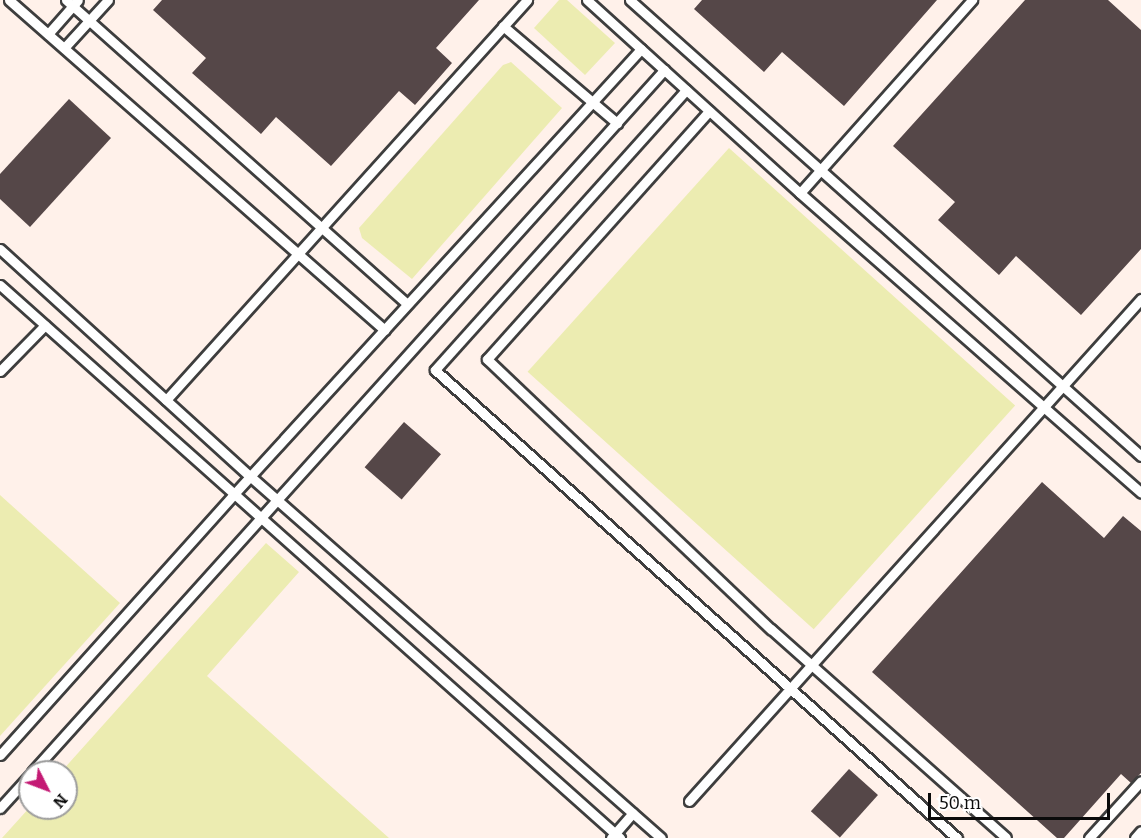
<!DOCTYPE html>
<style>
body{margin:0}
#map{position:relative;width:1141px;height:838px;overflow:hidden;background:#fff1ea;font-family:Bitter,serif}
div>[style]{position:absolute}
.green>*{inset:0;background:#ececb1;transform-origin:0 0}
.building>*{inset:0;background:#554748;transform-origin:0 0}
.roads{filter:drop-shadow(2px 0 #3e3e3e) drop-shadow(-2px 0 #3e3e3e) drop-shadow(0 2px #3e3e3e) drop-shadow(0 -2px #3e3e3e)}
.lane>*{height:9px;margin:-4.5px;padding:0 4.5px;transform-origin:4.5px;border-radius:4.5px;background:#fff}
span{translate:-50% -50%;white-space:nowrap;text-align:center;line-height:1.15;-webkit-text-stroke:6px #fff;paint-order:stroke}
.north{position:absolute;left:18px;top:760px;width:60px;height:60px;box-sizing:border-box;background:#fff;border:2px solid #9d9d9d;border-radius:50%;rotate:132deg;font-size:16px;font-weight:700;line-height:24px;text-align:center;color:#0b0b0b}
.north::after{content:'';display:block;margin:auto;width:21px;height:27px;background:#c41a74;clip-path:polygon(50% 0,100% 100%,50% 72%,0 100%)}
.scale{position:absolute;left:928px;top:793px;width:182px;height:27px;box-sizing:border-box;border:3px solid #0b0b0b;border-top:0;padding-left:8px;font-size:18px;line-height:21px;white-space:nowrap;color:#0b0b0b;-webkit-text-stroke:4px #fff;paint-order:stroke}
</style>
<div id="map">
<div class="green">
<div style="clip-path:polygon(559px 0,567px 0,615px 43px,585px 75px,534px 28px)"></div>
<div style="clip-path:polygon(511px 62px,562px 108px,412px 279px,362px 238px,359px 228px,503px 65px)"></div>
<div style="left:729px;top:148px;width:385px;height:301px;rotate:42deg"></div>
<div style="clip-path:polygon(0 495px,120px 603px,0 736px)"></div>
<div style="clip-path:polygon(266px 543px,299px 572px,207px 676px,389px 838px,2px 838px,30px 807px,66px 808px,66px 772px,61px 772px)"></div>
</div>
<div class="building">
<div style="clip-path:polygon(162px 0,479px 0,436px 48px,452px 63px,415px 105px,399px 91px,331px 166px,276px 117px,261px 134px,192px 73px,206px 58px,153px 10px)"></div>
<div style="clip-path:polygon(702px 0,937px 0,844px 106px,782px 52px,764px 72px,694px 9px)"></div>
<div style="clip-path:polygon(1025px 0,1108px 0,1141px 30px,1141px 249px,1081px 315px,1016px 256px,999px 275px,938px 220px,955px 202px,893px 146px)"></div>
<div style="clip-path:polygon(69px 99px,111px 138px,30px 227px,0 199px,0 174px)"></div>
<div style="left:404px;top:422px;width:49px;height:60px;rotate:41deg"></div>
<div style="clip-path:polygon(1042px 482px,1104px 538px,1123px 516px,1141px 531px,1141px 773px,1131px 783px,1121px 774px,1064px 838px,1057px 838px,872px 672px)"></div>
<div style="left:849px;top:769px;width:39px;height:57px;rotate:42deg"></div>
</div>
<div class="roads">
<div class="lane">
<div style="left:9px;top:0;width:500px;rotate:41.3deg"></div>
<div style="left:66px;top:0;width:457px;rotate:41.7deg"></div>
<div style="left:587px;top:0;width:287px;rotate:42.2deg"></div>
<div style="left:800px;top:193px;width:454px;rotate:41.3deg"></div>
<div style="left:630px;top:0;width:685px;rotate:41.74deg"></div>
<div style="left:503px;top:26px;width:150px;rotate:40.4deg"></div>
<div style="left:48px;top:34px;width:45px;rotate:-48.6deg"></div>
<div style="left:64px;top:48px;width:65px;rotate:-47.5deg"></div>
<div style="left:686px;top:90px;width:376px;rotate:131.9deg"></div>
<div style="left:435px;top:370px;width:701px;rotate:41.88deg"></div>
<div style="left:709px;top:111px;width:333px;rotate:131.8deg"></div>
<div style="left:487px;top:359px;width:392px;rotate:43.6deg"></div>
<div style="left:771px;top:629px;width:314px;rotate:41.6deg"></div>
<div style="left:800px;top:193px;width:259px;rotate:-48.3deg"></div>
<div style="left:0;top:249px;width:339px;rotate:42.3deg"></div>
<div style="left:251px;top:477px;width:546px;rotate:41.36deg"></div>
<div style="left:0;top:285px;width:831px;rotate:41.73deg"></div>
<div style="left:0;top:371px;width:64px;rotate:-45.6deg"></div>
<div style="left:166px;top:400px;width:539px;rotate:-47.93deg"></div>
<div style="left:0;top:755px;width:351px;rotate:-48.1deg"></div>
<div style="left:234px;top:494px;width:603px;rotate:-47.55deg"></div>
<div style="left:32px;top:772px;width:945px;rotate:-48deg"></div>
<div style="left:689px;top:801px;width:676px;rotate:-48deg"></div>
<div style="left:0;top:808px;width:45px;rotate:-47.7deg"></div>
<div style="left:611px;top:838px;width:33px;rotate:-49deg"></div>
<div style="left:1089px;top:838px;width:77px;rotate:-47.6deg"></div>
<div style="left:1135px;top:838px;width:9px;rotate:-49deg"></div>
</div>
</div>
<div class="north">N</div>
<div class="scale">50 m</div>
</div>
